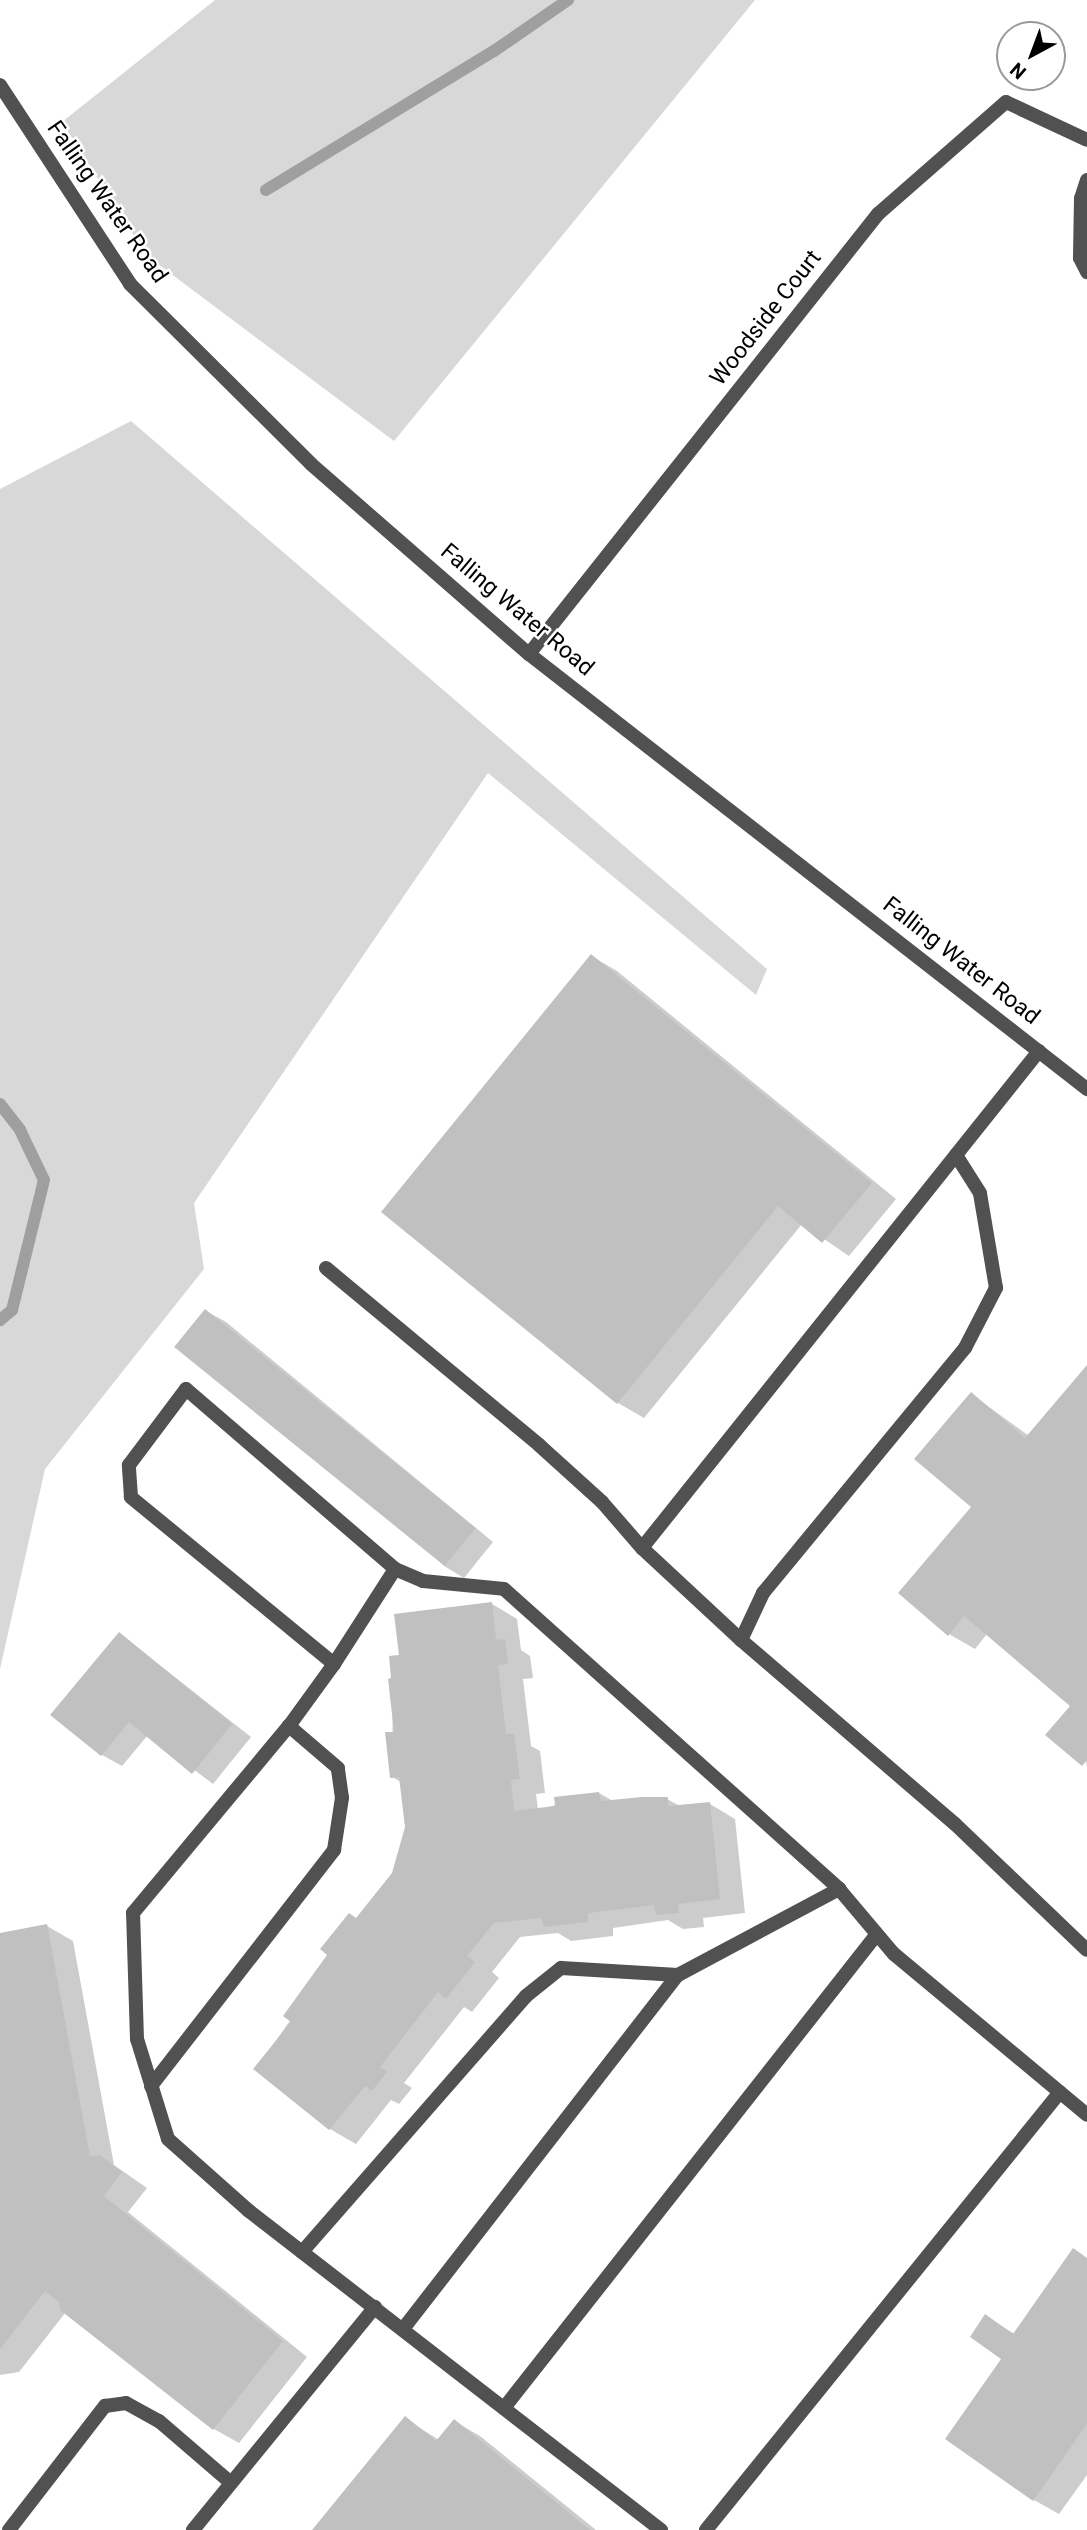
<!DOCTYPE html>
<style>
body{margin:0}
#map{position:relative;width:1087px;height:2530px;overflow:hidden;background:#fff;font-family:Roboto,sans-serif}
div>[style]{position:absolute}
.green>*{inset:0;background:#d8d8d8}
.shadow>*{inset:0;background:#0003}
.stream>*{height:12px;margin:-6px;padding:0 6px;transform-origin:6px;border-radius:6px;background:#9f9f9f}
.building>*{inset:0;background:#c0c0c0;transform-origin:0 0}
.service>*{height:14px;margin:-7px;padding:0 7px;transform-origin:7px;border-radius:7px;background:#515151}
.minor>*{height:14px;margin:-7px;padding:0 7px;transform-origin:7px;border-radius:7px;background:#515151}
span{translate:-50% -50%;white-space:nowrap;text-align:center;line-height:1.15;-webkit-text-stroke:5px #fff;paint-order:stroke}
.street-label{font-size:23px;color:#000}
.north{position:absolute;left:996px;top:21px;width:70px;height:70px;box-sizing:border-box;background:#fff;border:2px solid #999;border-radius:50%;rotate:221deg;font-size:19px;font-weight:700;line-height:28px;text-align:center;color:#000}
.north::after{content:'';display:block;margin:auto;width:24px;height:32px;background:#000;clip-path:polygon(50% 0,100% 100%,50% 72%,0 100%)}
</style>
<div id="map">
<div class="green">
<div style="clip-path:polygon(215px 0,755px 0,394px 441px,146px 255px,62px 122px)"></div>
<div style="clip-path:polygon(131px 421px,767px 969px,756px 995px,488px 773px,194px 1203px,204px 1269px,45px 1469px,0 1669px,0 489px)"></div>
</div>
<div class="shadow">
<div style="clip-path:polygon(591px 956px,617px 971px,896px 1199px,849px 1256px,802px 1224px,644px 1418px,618px 1403px,383px 1211px)"></div>
<div style="clip-path:polygon(206px 1311px,226px 1322px,493px 1542px,464px 1578px,444px 1566px)"></div>
<div style="clip-path:polygon(1087px 1368px,1087px 1767px,1072px 1705px,987px 1634px,975px 1649px,949px 1634px,973px 1507px,971px 1394px,1029px 1436px)"></div>
<div style="clip-path:polygon(492px 1604px,517px 1619px,521px 1650px,530px 1656px,533px 1678px,523px 1679px,531px 1746px,540px 1751px,545px 1793px,536px 1794px,538px 1810px,599px 1793px,613px 1801px,667px 1799px,680px 1806px,710px 1804px,735px 1819px,745px 1913px,703px 1918px,704px 1927px,683px 1929px,668px 1920px,613px 1928px,613px 1936px,571px 1941px,558px 1933px,520px 1937px,492px 1972px,499px 1978px,472px 2012px,464px 2007px,404px 2083px,412px 2088px,399px 2104px,391px 2100px,356px 2144px,330px 2129px,256px 2069px,393px 1874px,406px 1827px,401px 1782px,392px 1777px,393px 1680px,401px 1656px)"></div>
<div style="clip-path:polygon(120px 1634px,251px 1737px,213px 1784px,148px 1735px,122px 1766px,102px 1755px)"></div>
<div style="clip-path:polygon(47px 1926px,73px 1941px,114px 2165px,147px 2188px,128px 2212px,307px 2357px,239px 2443px,214px 2429px,66px 2312px,19px 2372px,0 2375px,0 1934px)"></div>
<div style="clip-path:polygon(1087px 2258px,1087px 2475px,1059px 2514px,1034px 2500px,1004px 2359px,986px 2317px,1015px 2334px)"></div>
<div style="clip-path:polygon(406px 2419px,439px 2440px,454px 2421px,480px 2436px,596px 2530px,314px 2530px)"></div>
</div>
<div class="stream">
<div style="left:266px;top:190px;width:267px;rotate:-31.4deg"></div>
<div style="left:494px;top:51px;width:90px;rotate:-34.6deg"></div>
<div style="left:0;top:1104px;width:33px;rotate:52deg"></div>
<div style="left:20px;top:1130px;width:55px;rotate:64.4deg"></div>
<div style="left:44px;top:1180px;width:134px;rotate:103.8deg"></div>
<div style="left:12px;top:1310px;width:16px;rotate:140deg"></div>
</div>
<div class="building">
<div style="clip-path:polygon(591px 954px,872px 1183px,822px 1243px,778px 1206px,617px 1404px,381px 1212px)"></div>
<div style="left:205px;top:1309px;width:348px;height:49px;rotate:39deg"></div>
<div style="clip-path:polygon(1087px 1365px,1087px 1760px,1082px 1766px,1045px 1735px,1070px 1706px,964px 1616px,948px 1636px,898px 1593px,971px 1507px,914px 1459px,971px 1392px,1025px 1438px)"></div>
<div style="clip-path:polygon(492px 1602px,496px 1640px,505px 1639px,508px 1664px,498px 1665px,506px 1734px,514px 1734px,520px 1779px,511px 1780px,514px 1811px,555px 1806px,554px 1797px,599px 1792px,601px 1801px,642px 1797px,668px 1797px,668px 1806px,710px 1802px,720px 1899px,678px 1904px,679px 1913px,656px 1915px,654px 1905px,588px 1913px,588px 1922px,544px 1927px,541px 1918px,494px 1923px,467px 1956px,475px 1962px,446px 1999px,438px 1992px,380px 2067px,387px 2072px,372px 2091px,365px 2086px,329px 2130px,253px 2069px,291px 2022px,283px 2016px,327px 1955px,320px 1949px,349px 1913px,356px 1918px,392px 1873px,405px 1827px,399px 1777px,390px 1778px,385px 1732px,394px 1732px,388px 1679px,391px 1678px,389px 1656px,399px 1655px,394px 1614px)"></div>
<div style="clip-path:polygon(119px 1632px,232px 1724px,192px 1774px,129px 1722px,101px 1756px,50px 1715px)"></div>
<div style="clip-path:polygon(47px 1924px,90px 2156px,100px 2155px,122px 2172px,104px 2196px,283px 2341px,213px 2430px,60px 2310px,59px 2302px,45px 2291px,0 2349px,0 1933px)"></div>
<div style="clip-path:polygon(1073px 2248px,1087px 2258px,1087px 2424px,1033px 2501px,945px 2439px,1001px 2359px,970px 2337px,985px 2314px,1013px 2334px)"></div>
<div style="clip-path:polygon(405px 2416px,436px 2441px,454px 2419px,590px 2530px,312px 2530px)"></div>
</div>
<div class="service">
<div style="left:1039px;top:1051px;width:636px;rotate:128.62deg"></div>
<div style="left:642px;top:1548px;width:135px;rotate:42.9deg"></div>
<div style="left:741px;top:1640px;width:282px;rotate:40.7deg"></div>
<div style="left:955px;top:1824px;width:182px;rotate:43.7deg"></div>
<div style="left:326px;top:1268px;width:277px;rotate:39.7deg"></div>
<div style="left:539px;top:1445px;width:85px;rotate:42.1deg"></div>
<div style="left:602px;top:1502px;width:61px;rotate:49deg"></div>
<div style="left:741px;top:1640px;width:52px;rotate:-64.9deg"></div>
<div style="left:763px;top:1593px;width:318px;rotate:-50.5deg"></div>
<div style="left:965px;top:1348px;width:68px;rotate:-62.7deg"></div>
<div style="left:996px;top:1288px;width:96px;rotate:-99.6deg"></div>
<div style="left:980px;top:1193px;width:45px;rotate:-122.3deg"></div>
<div style="left:334px;top:1664px;width:113px;rotate:-57.3deg"></div>
<div style="left:151px;top:2086px;width:299px;rotate:-52.2deg"></div>
<div style="left:334px;top:1850px;width:53px;rotate:-81.3deg"></div>
<div style="left:342px;top:1798px;width:30px;rotate:-98deg"></div>
<div style="left:338px;top:1768px;width:65px;rotate:-139.4deg"></div>
<div style="left:302px;top:2252px;width:340px;rotate:-48.8deg"></div>
<div style="left:526px;top:1996px;width:45px;rotate:-38.7deg"></div>
<div style="left:561px;top:1968px;width:117px;rotate:3.4deg"></div>
<div style="left:403px;top:2329px;width:448px;rotate:-52.2deg"></div>
<div style="left:678px;top:1975px;width:183px;rotate:-28.1deg"></div>
<div style="left:504px;top:2408px;width:603px;rotate:-51.8deg"></div>
<div style="left:9px;top:2530px;width:157px;rotate:-52.3deg"></div>
<div style="left:105px;top:2406px;width:21px;rotate:-8deg"></div>
<div style="left:126px;top:2403px;width:38px;rotate:29deg"></div>
<div style="left:159px;top:2421px;width:95px;rotate:40.7deg"></div>
<div style="left:193px;top:2530px;width:288px;rotate:-50.8deg"></div>
<div style="left:661px;top:2530px;width:521px;rotate:-142.25deg"></div>
<div style="left:249px;top:2211px;width:108px;rotate:-138.4deg"></div>
<div style="left:168px;top:2139px;width:105px;rotate:-107.2deg"></div>
<div style="left:137px;top:2039px;width:126px;rotate:-91.8deg"></div>
<div style="left:133px;top:1913px;width:244px;rotate:-50.2deg"></div>
<div style="left:289px;top:1726px;width:77px;rotate:-54deg"></div>
<div style="left:334px;top:1664px;width:263px;rotate:-140.6deg"></div>
<div style="left:131px;top:1497px;width:32px;rotate:-94deg"></div>
<div style="left:129px;top:1465px;width:95px;rotate:-53.1deg"></div>
<div style="left:186px;top:1389px;width:276px;rotate:40.7deg"></div>
<div style="left:395px;top:1569px;width:30px;rotate:23deg"></div>
<div style="left:423px;top:1581px;width:81px;rotate:5.6deg"></div>
<div style="left:504px;top:1589px;width:450px;rotate:41.8deg"></div>
<div style="left:839px;top:1889px;width:85px;rotate:49.8deg"></div>
<div style="left:894px;top:1954px;width:251px;rotate:39.8deg"></div>
<div style="left:706px;top:2530px;width:563px;rotate:-51.05deg"></div>
</div>
<div class="minor">
<div style="left:0;top:85px;width:238px;rotate:56.8deg"></div>
<div style="left:130px;top:284px;width:255px;rotate:44.8deg"></div>
<div style="left:311px;top:464px;width:289px;rotate:41.1deg"></div>
<div style="left:529px;top:654px;width:708px;rotate:37.94deg"></div>
<div style="left:1087px;top:180px;width:19px;rotate:108deg"></div>
<div style="left:1081px;top:198px;width:60px;rotate:91deg"></div>
<div style="left:1080px;top:258px;width:16px;rotate:63deg"></div>
<div style="left:529px;top:654px;width:562px;rotate:-51.58deg"></div>
<div style="left:878px;top:214px;width:170px;rotate:-41.2deg"></div>
<div style="left:1006px;top:102px;width:89px;rotate:25.1deg"></div>
</div>
<div class="street-label">
<span style="left:107px;top:202px;rotate:55deg">Falling Water Road</span>
<span style="left:766px;top:318px;rotate:-52deg">Woodside Court</span>
<span style="left:517px;top:610px;rotate:40deg">Falling Water Road</span>
<span style="left:961px;top:961px;rotate:38deg">Falling Water Road</span>
</div>
<div class="north">N</div>
</div>
